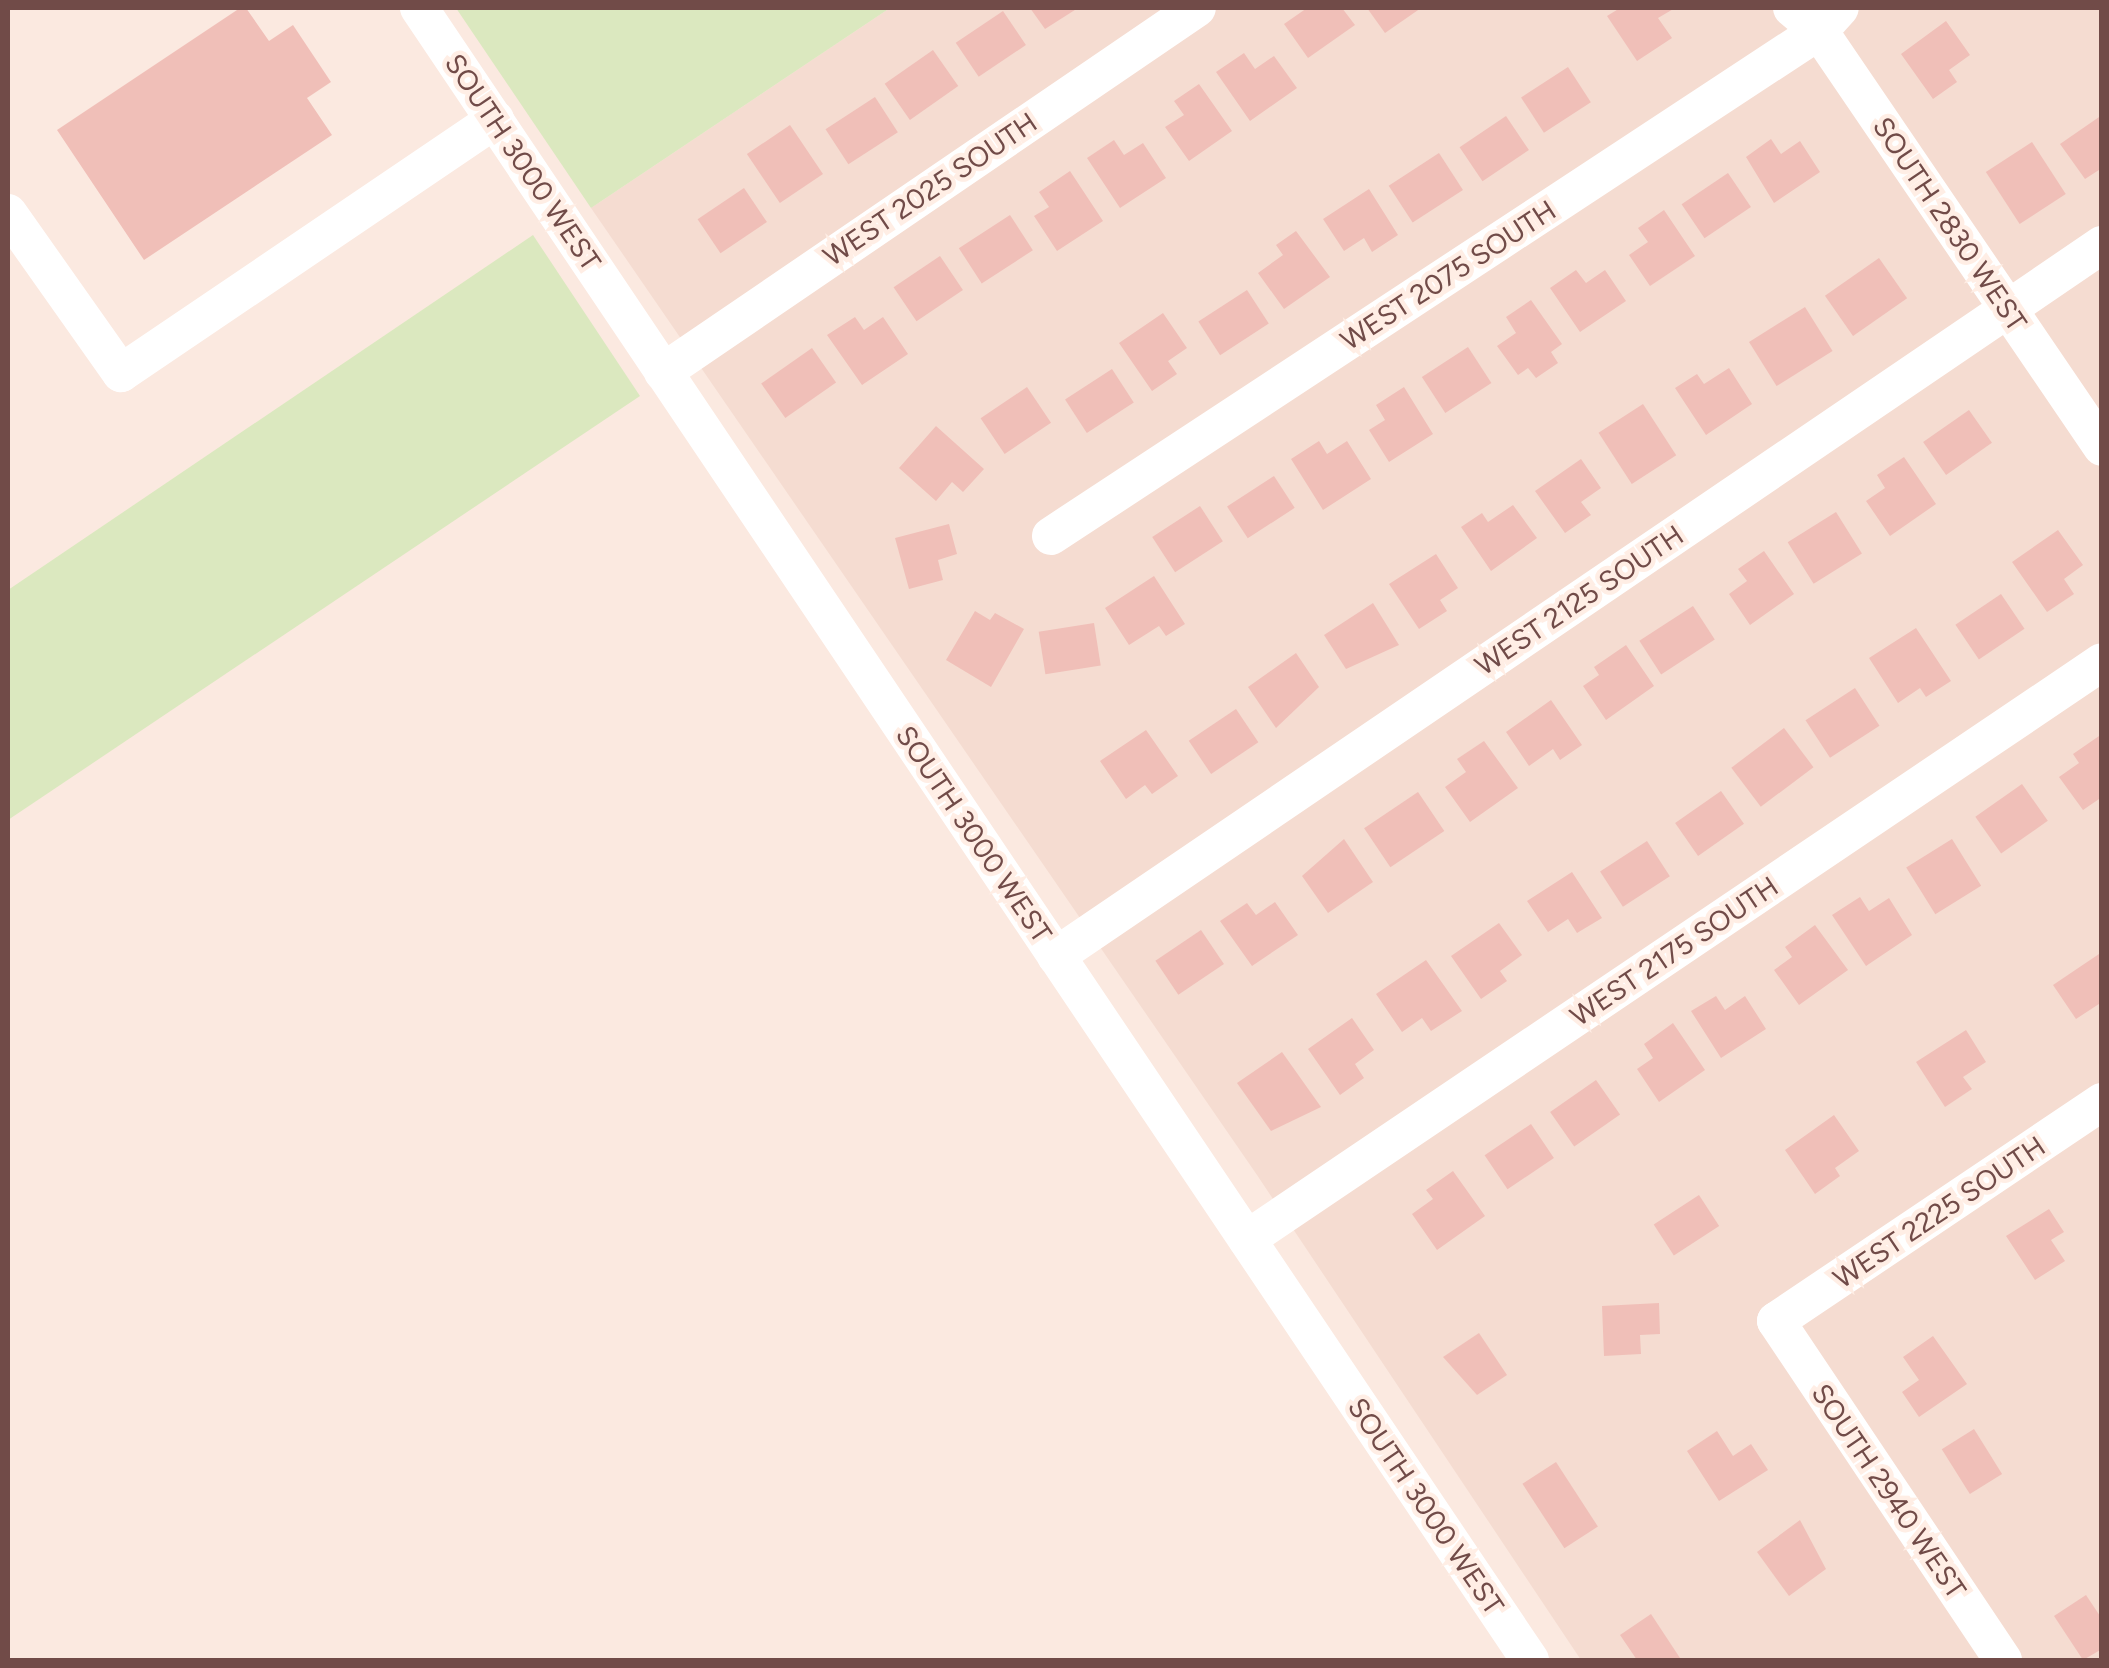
<!DOCTYPE html>
<style>
body{margin:0}
#map{position:relative;width:2109px;height:1668px;overflow:hidden;background:#fbe9e0;font-family:Figtree,sans-serif}
div>[style]{position:absolute}
.residential>*{inset:0;background:#f5dcd1}
.green>*{inset:0;background:#dbe8bf}
.building>*{inset:0;background:#f0bfb8;transform-origin:0 0}
.minor>*{height:38px;margin:-19px;padding:0 19px;transform-origin:19px;border-radius:19px;background:#fff}
span{translate:-50% -50%;white-space:nowrap;text-align:center;line-height:1.15;-webkit-text-stroke:9px #ffeee5;paint-order:stroke}
.street-label{font-size:28px;color:#714b48}
.frame{position:absolute;inset:0;border:10px solid #714b48;pointer-events:none}
</style>
<div id="map">
<div class="residential">
<div style="clip-path:polygon(890px 8px,2101px 8px,2101px 1660px,1581px 1660px,1257px 1175px,591px 208px)"></div>
</div>
<div class="green">
<div style="clip-path:polygon(456px 8px,890px 8px,591px 208px)"></div>
<div style="clip-path:polygon(533px 235px,640px 396px,8px 820px,8px 590px)"></div>
</div>
<div class="building">
<div style="clip-path:polygon(240px 8px,246px 8px,269px 41px,293px 25px,331px 82px,307px 98px,332px 135px,144px 260px,57px 130px)"></div>
<div style="clip-path:polygon(1030px 8px,1078px 8px,1045px 29px)"></div>
<div style="clip-path:polygon(1307px 8px,1342px 8px,1355px 25px,1308px 58px,1284px 24px)"></div>
<div style="clip-path:polygon(1367px 8px,1421px 8px,1385px 33px)"></div>
<div style="clip-path:polygon(1620px 8px,1675px 8px,1658px 18px,1672px 38px,1637px 61px,1607px 16px)"></div>
<div style="left:1003px;top:11px;width:41px;height:57px;rotate:56deg"></div>
<div style="clip-path:polygon(1946px 21px,1970px 55px,1949px 70px,1957px 82px,1933px 99px,1901px 54px)"></div>
<div style="left:933px;top:50px;width:44px;height:59px;rotate:55deg"></div>
<div style="clip-path:polygon(1244px 53px,1255px 69px,1274px 56px,1297px 88px,1250px 121px,1216px 72px)"></div>
<div style="left:1568px;top:67px;width:42px;height:56px;rotate:57deg"></div>
<div style="clip-path:polygon(1199px 84px,1232px 131px,1189px 161px,1165px 127px,1184px 115px,1174px 101px)"></div>
<div style="left:875px;top:97px;width:42px;height:59px;rotate:57deg"></div>
<div style="clip-path:polygon(2102px 115px,2102px 168px,2085px 179px,2060px 144px)"></div>
<div style="left:1506px;top:116px;width:41px;height:56px;rotate:56deg"></div>
<div style="left:790px;top:125px;width:59px;height:52px;rotate:56deg"></div>
<div style="clip-path:polygon(1771px 139px,1781px 154px,1800px 141px,1820px 172px,1774px 203px,1746px 157px)"></div>
<div style="clip-path:polygon(1114px 140px,1124px 155px,1143px 143px,1166px 178px,1120px 208px,1087px 158px)"></div>
<div style="left:2032px;top:142px;width:62px;height:55px;rotate:57deg"></div>
<div style="left:1439px;top:153px;width:44px;height:60px;rotate:57deg"></div>
<div style="clip-path:polygon(1070px 171px,1103px 221px,1057px 251px,1034px 216px,1049px 207px,1039px 192px)"></div>
<div style="left:1728px;top:173px;width:41px;height:56px;rotate:56deg"></div>
<div style="left:744px;top:188px;width:41px;height:56px;rotate:56deg"></div>
<div style="clip-path:polygon(1369px 189px,1398px 235px,1372px 252px,1364px 238px,1344px 251px,1323px 219px)"></div>
<div style="clip-path:polygon(1664px 210px,1695px 256px,1650px 286px,1629px 255px,1648px 242px,1638px 228px)"></div>
<div style="left:1010px;top:215px;width:42px;height:61px;rotate:57deg"></div>
<div style="clip-path:polygon(1296px 231px,1330px 277px,1284px 309px,1258px 273px,1283px 255px,1276px 245px)"></div>
<div style="left:940px;top:256px;width:41px;height:56px;rotate:56deg"></div>
<div style="left:1879px;top:258px;width:49px;height:66px;rotate:55deg"></div>
<div style="clip-path:polygon(1576px 270px,1586px 283px,1605px 270px,1626px 301px,1580px 332px,1550px 288px)"></div>
<div style="left:1247px;top:290px;width:40px;height:58px;rotate:57deg"></div>
<div style="clip-path:polygon(1531px 300px,1562px 344px,1551px 352px,1558px 363px,1536px 378px,1528px 368px,1518px 375px,1497px 346px,1516px 333px,1506px 317px)"></div>
<div style="left:1805px;top:307px;width:52px;height:66px;rotate:58deg"></div>
<div style="clip-path:polygon(1163px 313px,1187px 348px,1168px 361px,1177px 374px,1152px 391px,1119px 343px)"></div>
<div style="clip-path:polygon(855px 317px,864px 330px,883px 317px,908px 354px,862px 385px,827px 335px)"></div>
<div style="left:1468px;top:347px;width:43px;height:55px;rotate:57deg"></div>
<div style="left:812px;top:348px;width:42px;height:62px;rotate:55deg"></div>
<div style="clip-path:polygon(1729px 368px,1752px 404px,1706px 435px,1675px 388px,1697px 374px,1704px 384px)"></div>
<div style="left:1112px;top:369px;width:40px;height:56px;rotate:57deg"></div>
<div style="left:1027px;top:387px;width:43px;height:56px;rotate:56deg"></div>
<div style="clip-path:polygon(1404px 387px,1433px 434px,1389px 462px,1369px 430px,1385px 420px,1376px 405px)"></div>
<div style="left:1643px;top:404px;width:61px;height:53px;rotate:57deg"></div>
<div style="left:1969px;top:410px;width:40px;height:56px;rotate:55deg"></div>
<div style="clip-path:polygon(936px 426px,984px 469px,963px 492px,952px 482px,936px 501px,899px 468px)"></div>
<div style="clip-path:polygon(1319px 441px,1327px 454px,1347px 441px,1371px 479px,1323px 510px,1291px 459px)"></div>
<div style="clip-path:polygon(1904px 457px,1936px 504px,1890px 536px,1866px 501px,1885px 488px,1877px 475px)"></div>
<div style="clip-path:polygon(1581px 459px,1601px 488px,1581px 502px,1591px 515px,1565px 533px,1535px 491px)"></div>
<div style="left:1274px;top:476px;width:38px;height:56px;rotate:57deg"></div>
<div style="clip-path:polygon(1513px 505px,1537px 538px,1491px 571px,1461px 527px,1482px 513px,1488px 522px)"></div>
<div style="left:1200px;top:506px;width:42px;height:57px;rotate:57deg"></div>
<div style="left:1836px;top:512px;width:49px;height:57px;rotate:58deg"></div>
<div style="clip-path:polygon(949px 524px,957px 554px,938px 560px,943px 580px,909px 589px,895px 538px)"></div>
<div style="clip-path:polygon(2058px 530px,2083px 565px,2064px 579px,2074px 594px,2047px 612px,2012px 562px)"></div>
<div style="clip-path:polygon(1764px 551px,1794px 594px,1750px 625px,1729px 594px,1747px 581px,1738px 569px)"></div>
<div style="clip-path:polygon(1436px 554px,1458px 588px,1440px 600px,1447px 611px,1419px 629px,1389px 584px)"></div>
<div style="clip-path:polygon(1154px 576px,1185px 624px,1166px 636px,1159px 626px,1129px 645px,1105px 608px)"></div>
<div style="left:2001px;top:594px;width:42px;height:55px;rotate:56deg"></div>
<div style="clip-path:polygon(1373px 603px,1399px 645px,1346px 669px,1324px 635px)"></div>
<div style="left:1693px;top:606px;width:40px;height:64px;rotate:57deg"></div>
<div style="clip-path:polygon(975px 611px,990px 620px,995px 613px,1024px 629px,991px 687px,946px 660px)"></div>
<div style="left:1094px;top:623px;width:43px;height:56px;rotate:81deg"></div>
<div style="clip-path:polygon(1916px 628px,1951px 681px,1926px 697px,1920px 688px,1898px 703px,1869px 658px)"></div>
<div style="clip-path:polygon(1626px 645px,1654px 686px,1606px 720px,1583px 686px,1599px 675px,1594px 667px)"></div>
<div style="clip-path:polygon(1296px 653px,1319px 687px,1276px 728px,1248px 687px)"></div>
<div style="left:1855px;top:688px;width:45px;height:59px;rotate:57deg"></div>
<div style="clip-path:polygon(1551px 700px,1582px 745px,1560px 760px,1553px 749px,1529px 766px,1506px 732px)"></div>
<div style="left:1236px;top:709px;width:40px;height:57px;rotate:56deg"></div>
<div style="left:1784px;top:728px;width:49px;height:66px;rotate:53deg"></div>
<div style="clip-path:polygon(1146px 730px,1178px 776px,1152px 794px,1145px 785px,1126px 799px,1100px 761px)"></div>
<div style="clip-path:polygon(2102px 734px,2102px 797px,2083px 810px,2059px 777px,2079px 763px,2073px 754px)"></div>
<div style="clip-path:polygon(1484px 741px,1518px 788px,1470px 822px,1445px 787px,1466px 772px,1457px 759px)"></div>
<div style="left:2022px;top:784px;width:45px;height:57px;rotate:55deg"></div>
<div style="left:1721px;top:791px;width:40px;height:56px;rotate:55deg"></div>
<div style="left:1418px;top:792px;width:47px;height:65px;rotate:56deg"></div>
<div style="clip-path:polygon(1344px 839px,1373px 882px,1328px 913px,1302px 876px)"></div>
<div style="left:1952px;top:839px;width:55px;height:54px;rotate:58deg"></div>
<div style="left:1647px;top:841px;width:42px;height:56px;rotate:57deg"></div>
<div style="clip-path:polygon(1572px 872px,1602px 918px,1577px 933px,1568px 919px,1548px 932px,1527px 901px)"></div>
<div style="clip-path:polygon(1860px 897px,1869px 911px,1889px 898px,1912px 935px,1866px 966px,1832px 915px)"></div>
<div style="clip-path:polygon(1275px 902px,1298px 935px,1252px 966px,1220px 921px,1247px 903px,1256px 915px)"></div>
<div style="clip-path:polygon(1499px 923px,1522px 955px,1500px 971px,1507px 981px,1481px 999px,1451px 956px)"></div>
<div style="clip-path:polygon(1815px 925px,1848px 970px,1799px 1005px,1774px 970px,1792px 957px,1785px 947px)"></div>
<div style="left:1201px;top:930px;width:41px;height:55px;rotate:56deg"></div>
<div style="clip-path:polygon(2102px 952px,2102px 1002px,2076px 1019px,2053px 985px)"></div>
<div style="clip-path:polygon(1426px 960px,1462px 1011px,1431px 1031px,1422px 1018px,1402px 1032px,1376px 994px)"></div>
<div style="clip-path:polygon(1716px 996px,1725px 1010px,1745px 996px,1766px 1029px,1721px 1058px,1691px 1011px)"></div>
<div style="clip-path:polygon(1352px 1018px,1374px 1050px,1355px 1064px,1364px 1078px,1340px 1095px,1308px 1049px)"></div>
<div style="clip-path:polygon(1673px 1023px,1705px 1070px,1659px 1102px,1637px 1069px,1653px 1058px,1644px 1044px)"></div>
<div style="clip-path:polygon(1966px 1030px,1986px 1062px,1963px 1077px,1972px 1089px,1945px 1107px,1916px 1062px)"></div>
<div style="clip-path:polygon(1282px 1052px,1321px 1107px,1271px 1131px,1237px 1083px)"></div>
<div style="left:1596px;top:1080px;width:42px;height:56px;rotate:55deg"></div>
<div style="clip-path:polygon(1834px 1115px,1859px 1151px,1835px 1168px,1840px 1176px,1815px 1194px,1785px 1150px)"></div>
<div style="left:1531px;top:1124px;width:41px;height:56px;rotate:56deg"></div>
<div style="clip-path:polygon(1453px 1171px,1485px 1216px,1437px 1250px,1412px 1214px,1433px 1199px,1426px 1190px)"></div>
<div style="left:1699px;top:1195px;width:37px;height:54px;rotate:57deg"></div>
<div style="clip-path:polygon(2049px 1209px,2064px 1232px,2051px 1240px,2065px 1261px,2035px 1280px,2006px 1236px)"></div>
<div style="clip-path:polygon(1659px 1303px,1660px 1334px,1640px 1335px,1641px 1354px,1604px 1356px,1602px 1306px)"></div>
<div style="clip-path:polygon(1479px 1333px,1507px 1375px,1477px 1395px,1443px 1357px)"></div>
<div style="clip-path:polygon(1933px 1336px,1967px 1384px,1919px 1417px,1902px 1392px,1919px 1380px,1903px 1357px)"></div>
<div style="left:1974px;top:1429px;width:53px;height:38px;rotate:58deg"></div>
<div style="clip-path:polygon(1717px 1431px,1733px 1456px,1751px 1444px,1768px 1470px,1719px 1501px,1687px 1451px)"></div>
<div style="left:1556px;top:1462px;width:77px;height:40px;rotate:57deg"></div>
<div style="clip-path:polygon(1800px 1520px,1826px 1569px,1789px 1596px,1757px 1552px)"></div>
<div style="clip-path:polygon(2086px 1595px,2102px 1619px,2102px 1649px,2083px 1660px,2054px 1616px)"></div>
<div style="clip-path:polygon(1651px 1614px,1680px 1658px,1677px 1660px,1637px 1660px,1620px 1635px)"></div>
</div>
<div class="minor">
<div style="left:419px;top:8px;width:1991px;rotate:56.08deg"></div>
<div style="left:1792px;top:8px;width:35px;rotate:40deg"></div>
<div style="left:1819px;top:31px;width:503px;rotate:55.77deg"></div>
<div style="left:8px;top:213px;width:196px;rotate:54.8deg"></div>
<div style="left:121px;top:373px;width:452px;rotate:-34.1deg"></div>
<div style="left:663px;top:372px;width:646px;rotate:-34.28deg"></div>
<div style="left:1051px;top:536px;width:919px;rotate:-33.33deg"></div>
<div style="left:1819px;top:31px;width:31px;rotate:-48deg"></div>
<div style="left:1056px;top:956px;width:1265px;rotate:-34.21deg"></div>
<div style="left:1247px;top:1239px;width:1031px;rotate:-34.01deg"></div>
<div style="left:2003px;top:1660px;width:408px;rotate:-123.8deg"></div>
<div style="left:1776px;top:1321px;width:393px;rotate:-33.9deg"></div>
</div>
<div class="street-label">
<span style="left:523px;top:162px;rotate:56deg">SOUTH 3000 WEST</span>
<span style="left:930px;top:189px;rotate:-34deg">WEST 2025 SOUTH</span>
<span style="left:1950px;top:224px;rotate:56deg">SOUTH 2830 WEST</span>
<span style="left:1448px;top:275px;rotate:-33deg">WEST 2075 SOUTH</span>
<span style="left:1579px;top:600px;rotate:-34deg">WEST 2125 SOUTH</span>
<span style="left:974px;top:834px;rotate:56deg">SOUTH 3000 WEST</span>
<span style="left:1674px;top:951px;rotate:-34deg">WEST 2175 SOUTH</span>
<span style="left:1939px;top:1212px;rotate:-34deg">WEST 2225 SOUTH</span>
<span style="left:1889px;top:1491px;rotate:56deg">SOUTH 2940 WEST</span>
<span style="left:1426px;top:1506px;rotate:56deg">SOUTH 3000 WEST</span>
</div>
<div class="frame"></div>
</div>
